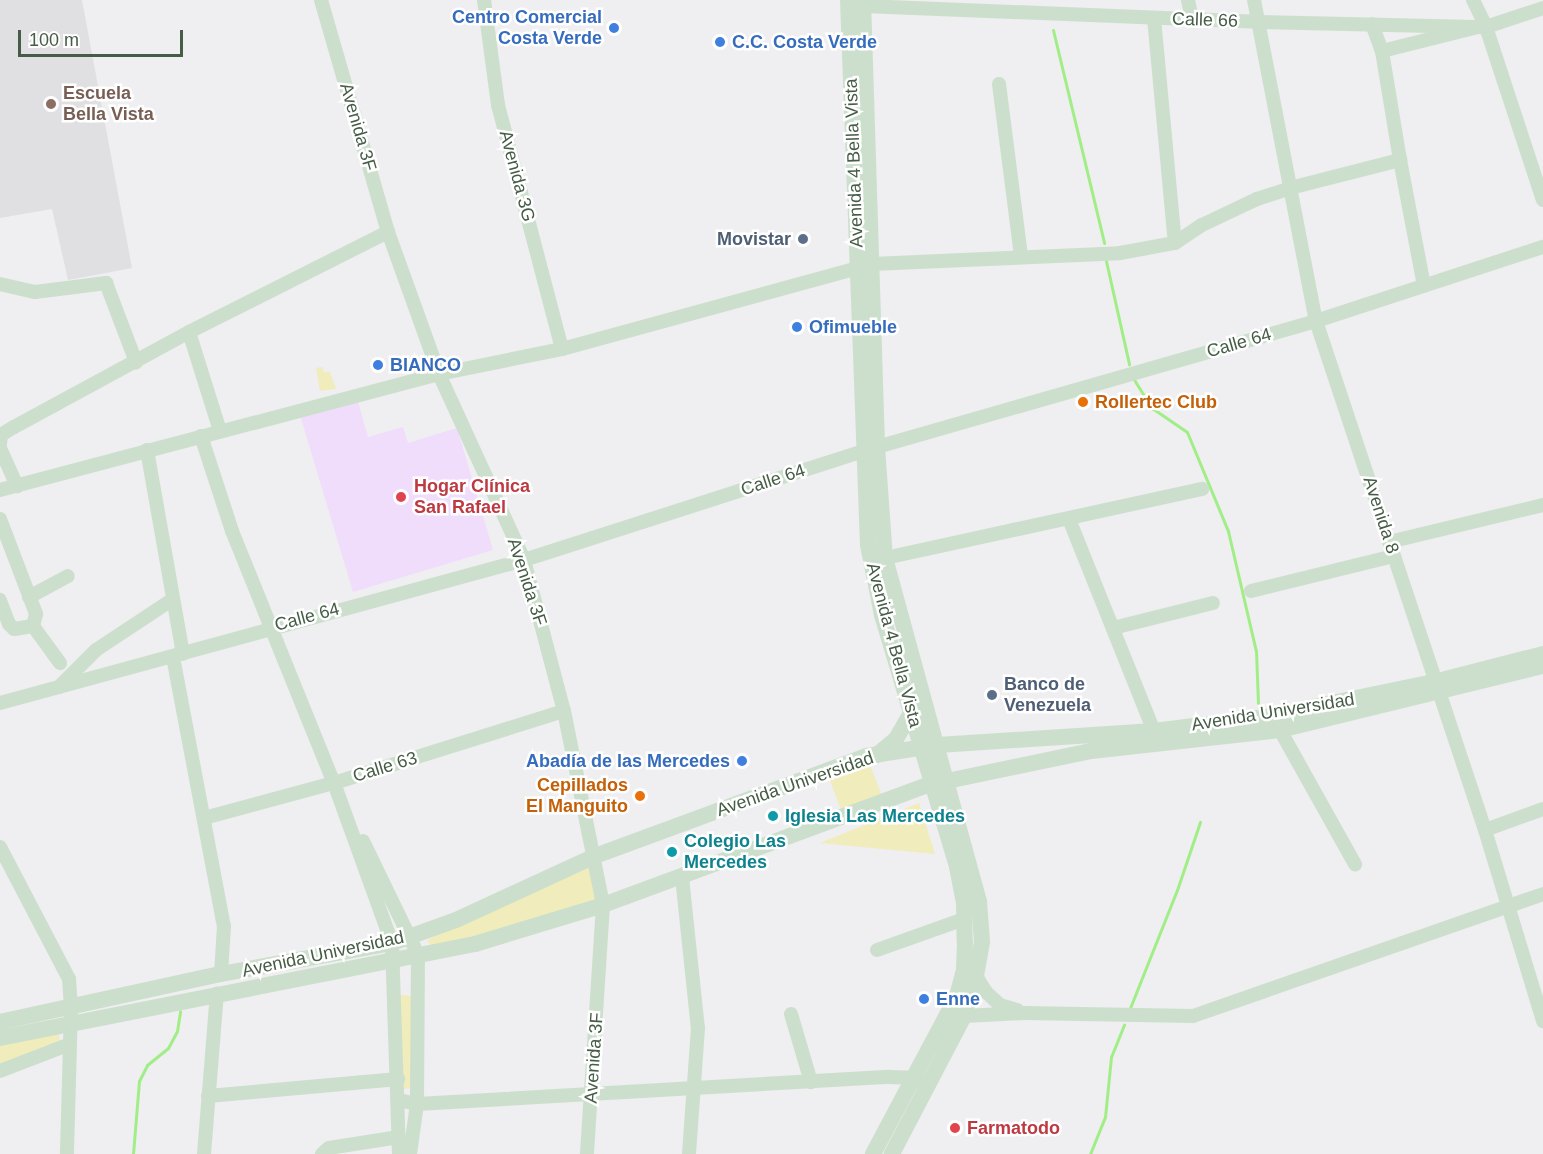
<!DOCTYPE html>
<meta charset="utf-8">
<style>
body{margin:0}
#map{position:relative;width:1543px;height:1154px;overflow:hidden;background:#efeef1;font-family:Arial,sans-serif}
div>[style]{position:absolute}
.education>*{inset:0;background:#e0e0e2}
.medical>*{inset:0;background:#f0ddfb}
.green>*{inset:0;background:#f0ecbb;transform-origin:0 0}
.stream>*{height:3px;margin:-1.5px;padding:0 1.5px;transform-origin:1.5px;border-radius:1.5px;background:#a1ee87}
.minor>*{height:14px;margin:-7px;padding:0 7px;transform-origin:7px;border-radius:7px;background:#ccdfcc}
.tertiary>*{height:16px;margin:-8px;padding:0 8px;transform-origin:8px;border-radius:8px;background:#ccdfcc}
.dots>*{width:16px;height:16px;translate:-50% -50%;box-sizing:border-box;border:3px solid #fff;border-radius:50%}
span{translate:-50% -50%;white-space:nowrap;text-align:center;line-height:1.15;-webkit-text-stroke:5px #fff;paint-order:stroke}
.shop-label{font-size:18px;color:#366cbe;font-weight:700}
.right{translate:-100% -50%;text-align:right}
.left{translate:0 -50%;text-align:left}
.street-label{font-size:18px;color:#465c46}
.education-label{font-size:18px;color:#785e54;font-weight:700}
.service-label{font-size:18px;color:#4e5e75;font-weight:700}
.food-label{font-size:18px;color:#c56008;font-weight:700}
.health-label{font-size:18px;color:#be3a42;font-weight:700}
.culture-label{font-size:18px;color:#0d838f;font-weight:700}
.scale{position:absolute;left:18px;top:30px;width:165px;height:27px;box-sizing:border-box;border:3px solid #465c46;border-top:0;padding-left:8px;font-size:18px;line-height:21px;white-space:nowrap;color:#465c46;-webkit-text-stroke:4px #fff;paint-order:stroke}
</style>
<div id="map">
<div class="education">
<div style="clip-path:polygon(0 0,82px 0,132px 268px,68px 280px,52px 209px,0 218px)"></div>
</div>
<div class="medical">
<div style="clip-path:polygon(357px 398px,368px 437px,403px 427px,408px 443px,457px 428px,493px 550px,353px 592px,300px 415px)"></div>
</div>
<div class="green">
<div style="clip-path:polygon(322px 367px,324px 372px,330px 372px,336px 389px,320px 391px,316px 368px)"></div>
<div style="left:870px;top:765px;width:31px;height:43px;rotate:69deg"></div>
<div style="clip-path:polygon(919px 803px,935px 854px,820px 843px)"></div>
<div style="clip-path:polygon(595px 856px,603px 905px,433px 948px,427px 940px)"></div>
<div style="clip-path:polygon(400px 995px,414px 996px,411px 1088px,402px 1089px)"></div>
<div style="clip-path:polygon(58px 1031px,60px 1041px,0 1064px,0 1043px)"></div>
</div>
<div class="stream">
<div style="left:1053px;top:30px;width:219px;rotate:76.5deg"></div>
<div style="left:1106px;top:261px;width:106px;rotate:77.4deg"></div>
<div style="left:1133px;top:378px;width:36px;rotate:58deg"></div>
<div style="left:1152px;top:408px;width:42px;rotate:34.4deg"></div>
<div style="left:1187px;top:432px;width:107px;rotate:67.5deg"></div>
<div style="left:1228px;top:531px;width:123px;rotate:76.9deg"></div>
<div style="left:1256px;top:651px;width:52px;rotate:87.8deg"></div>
<div style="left:1130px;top:1008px;width:127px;rotate:-68.3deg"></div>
<div style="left:1177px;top:890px;width:72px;rotate:-71.3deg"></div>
<div style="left:133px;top:1154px;width:73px;rotate:-85.3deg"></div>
<div style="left:139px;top:1081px;width:18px;rotate:-63deg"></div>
<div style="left:147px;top:1065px;width:27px;rotate:-39deg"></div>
<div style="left:168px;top:1048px;width:19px;rotate:-62deg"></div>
<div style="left:177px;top:1031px;width:20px;rotate:-81deg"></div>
<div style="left:1090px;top:1154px;width:40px;rotate:-68deg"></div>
<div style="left:1105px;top:1117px;width:60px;rotate:-84.3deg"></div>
<div style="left:1111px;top:1057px;width:35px;rotate:-68deg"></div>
</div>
<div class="minor">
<div style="left:321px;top:0;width:241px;rotate:73.9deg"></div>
<div style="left:388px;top:232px;width:151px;rotate:70.2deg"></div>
<div style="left:439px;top:374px;width:205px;rotate:65.4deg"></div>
<div style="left:524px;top:560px;width:156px;rotate:75.2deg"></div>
<div style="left:564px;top:711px;width:198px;rotate:78.6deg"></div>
<div style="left:603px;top:905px;width:250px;rotate:93.7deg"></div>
<div style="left:484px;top:0;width:106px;rotate:82.4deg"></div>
<div style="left:498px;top:105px;width:252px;rotate:75.3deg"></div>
<div style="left:1188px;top:0;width:19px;rotate:78deg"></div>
<div style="left:1254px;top:0;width:327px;rotate:79.1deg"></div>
<div style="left:1316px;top:321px;width:536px;rotate:71.63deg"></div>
<div style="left:1485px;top:830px;width:200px;rotate:73.1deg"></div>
<div style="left:1473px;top:0;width:30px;rotate:64deg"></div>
<div style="left:1486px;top:27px;width:182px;rotate:71.8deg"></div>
<div style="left:864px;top:6px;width:393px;rotate:2.3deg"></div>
<div style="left:1257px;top:22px;width:229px;rotate:1.3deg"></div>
<div style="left:1486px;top:27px;width:60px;rotate:-18.4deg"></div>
<div style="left:1154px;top:18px;width:226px;rotate:84.7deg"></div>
<div style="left:1372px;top:24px;width:29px;rotate:70deg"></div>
<div style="left:999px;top:84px;width:173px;rotate:82.7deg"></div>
<div style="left:1400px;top:160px;width:128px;rotate:79.2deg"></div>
<div style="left:0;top:284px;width:36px;rotate:13deg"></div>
<div style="left:35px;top:292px;width:72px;rotate:-7.2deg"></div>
<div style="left:106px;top:283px;width:85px;rotate:69.2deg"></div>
<div style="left:189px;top:332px;width:104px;rotate:72.6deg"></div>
<div style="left:201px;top:436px;width:100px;rotate:71.9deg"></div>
<div style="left:232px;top:531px;width:272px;rotate:68deg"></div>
<div style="left:334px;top:783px;width:170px;rotate:70.1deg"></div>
<div style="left:392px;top:943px;width:211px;rotate:88.1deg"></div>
<div style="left:0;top:444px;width:9px;rotate:-84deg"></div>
<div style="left:1px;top:435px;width:15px;rotate:-32deg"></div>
<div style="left:14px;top:427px;width:199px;rotate:-28.5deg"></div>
<div style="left:189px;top:332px;width:223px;rotate:-26.7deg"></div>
<div style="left:0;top:448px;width:42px;rotate:65.9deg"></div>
<div style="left:147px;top:450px;width:207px;rotate:80deg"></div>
<div style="left:0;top:490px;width:454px;rotate:-14.8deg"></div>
<div style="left:439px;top:374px;width:126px;rotate:-11.5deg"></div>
<div style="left:562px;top:349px;width:321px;rotate:-15.3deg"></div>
<div style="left:872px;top:264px;width:248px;rotate:-2.5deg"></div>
<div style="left:1120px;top:253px;width:56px;rotate:-10.3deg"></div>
<div style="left:1175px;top:243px;width:32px;rotate:-34deg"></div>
<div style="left:1202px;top:225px;width:61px;rotate:-25.3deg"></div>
<div style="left:1257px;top:199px;width:35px;rotate:-18deg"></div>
<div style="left:1290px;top:188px;width:114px;rotate:-14.3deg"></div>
<div style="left:1400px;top:160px;width:110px;rotate:-99.4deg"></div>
<div style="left:1382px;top:51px;width:99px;rotate:-14deg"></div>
<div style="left:0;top:519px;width:102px;rotate:69.2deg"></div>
<div style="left:36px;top:614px;width:12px;rotate:104deg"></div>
<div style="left:33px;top:626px;width:19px;rotate:171deg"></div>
<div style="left:14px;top:629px;width:7px;rotate:-135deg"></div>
<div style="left:9px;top:624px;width:26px;rotate:-111deg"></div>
<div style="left:1069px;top:519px;width:228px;rotate:68.2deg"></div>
<div style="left:1389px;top:542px;width:158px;rotate:-13.5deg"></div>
<div style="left:876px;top:560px;width:334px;rotate:-12.3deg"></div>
<div style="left:1251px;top:591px;width:147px;rotate:-13.8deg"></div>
<div style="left:29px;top:597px;width:44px;rotate:-28.3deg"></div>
<div style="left:33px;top:626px;width:46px;rotate:53.9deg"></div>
<div style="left:1113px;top:628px;width:103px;rotate:-14deg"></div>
<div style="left:173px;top:657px;width:274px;rotate:79.3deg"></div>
<div style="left:224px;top:926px;width:48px;rotate:93.6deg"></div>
<div style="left:59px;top:687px;width:52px;rotate:-45deg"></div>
<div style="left:96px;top:650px;width:92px;rotate:-33.5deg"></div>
<div style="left:0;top:703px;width:543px;rotate:-15.26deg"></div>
<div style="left:524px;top:560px;width:371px;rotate:-17.8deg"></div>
<div style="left:877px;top:447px;width:457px;rotate:-16deg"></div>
<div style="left:1316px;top:321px;width:239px;rotate:-18.1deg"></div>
<div style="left:1280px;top:730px;width:154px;rotate:60.8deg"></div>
<div style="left:204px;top:818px;width:135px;rotate:-15.1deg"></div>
<div style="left:334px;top:783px;width:241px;rotate:-17.4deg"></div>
<div style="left:1485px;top:830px;width:62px;rotate:-19.9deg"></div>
<div style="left:363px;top:841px;width:127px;rotate:64.2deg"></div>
<div style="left:418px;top:955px;width:149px;rotate:90.4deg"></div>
<div style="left:417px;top:1104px;width:50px;rotate:98deg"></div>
<div style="left:0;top:847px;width:149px;rotate:62.4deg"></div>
<div style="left:69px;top:979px;width:29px;rotate:86deg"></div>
<div style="left:71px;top:1008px;width:146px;rotate:91.6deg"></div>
<div style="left:682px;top:877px;width:152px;rotate:84deg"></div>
<div style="left:698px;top:1028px;width:126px;rotate:94.1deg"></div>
<div style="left:877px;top:950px;width:92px;rotate:-19.6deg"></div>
<div style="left:976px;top:976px;width:19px;rotate:58deg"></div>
<div style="left:986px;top:992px;width:19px;rotate:43deg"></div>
<div style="left:1000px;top:1005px;width:18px;rotate:16deg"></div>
<div style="left:791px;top:1014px;width:71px;rotate:73.6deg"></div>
<div style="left:964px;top:1016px;width:61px;rotate:-2.8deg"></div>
<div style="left:1025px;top:1013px;width:168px;rotate:1deg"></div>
<div style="left:1193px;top:1016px;width:371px;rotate:-19.2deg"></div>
<div style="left:0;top:1071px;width:75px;rotate:-21.1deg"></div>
<div style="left:208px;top:1096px;width:191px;rotate:-5.1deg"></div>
<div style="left:399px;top:1100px;width:18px;rotate:13deg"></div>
<div style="left:417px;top:1104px;width:473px;rotate:-3.3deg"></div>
<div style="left:889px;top:1077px;width:24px;rotate:2deg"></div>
<div style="left:913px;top:1078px;width:9px;rotate:27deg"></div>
<div style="left:204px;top:1154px;width:161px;rotate:-85.4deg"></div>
<div style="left:322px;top:1154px;width:9px;rotate:-41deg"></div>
<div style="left:329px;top:1148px;width:71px;rotate:-8.9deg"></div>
</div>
<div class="tertiary">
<div style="left:848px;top:0;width:545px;rotate:87.9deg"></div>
<div style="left:868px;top:545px;width:71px;rotate:78.7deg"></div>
<div style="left:882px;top:615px;width:263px;rotate:73.4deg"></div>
<div style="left:957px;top:867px;width:37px;rotate:79deg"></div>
<div style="left:964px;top:903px;width:39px;rotate:89deg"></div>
<div style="left:965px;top:942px;width:28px;rotate:92deg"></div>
<div style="left:964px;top:970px;width:27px;rotate:105deg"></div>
<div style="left:957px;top:996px;width:179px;rotate:118deg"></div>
<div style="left:863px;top:0;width:447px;rotate:88.2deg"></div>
<div style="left:877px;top:447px;width:111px;rotate:85.9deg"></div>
<div style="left:885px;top:558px;width:356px;rotate:74.7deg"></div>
<div style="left:979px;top:901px;width:41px;rotate:85.8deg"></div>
<div style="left:982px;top:942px;width:35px;rotate:100deg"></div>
<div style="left:976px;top:976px;width:42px;rotate:106.7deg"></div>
<div style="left:964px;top:1016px;width:156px;rotate:117.6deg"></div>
<div style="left:877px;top:755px;width:25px;rotate:-40deg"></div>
<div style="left:896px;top:739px;width:32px;rotate:-60deg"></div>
<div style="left:0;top:1022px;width:226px;rotate:-12.3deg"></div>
<div style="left:221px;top:974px;width:174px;rotate:-10.3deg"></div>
<div style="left:392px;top:943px;width:68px;rotate:-19.8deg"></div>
<div style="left:456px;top:920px;width:153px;rotate:-24.7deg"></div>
<div style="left:595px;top:856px;width:290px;rotate:-20.2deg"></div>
<div style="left:867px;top:756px;width:72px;rotate:-8.8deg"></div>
<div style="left:938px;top:745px;width:216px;rotate:-3.7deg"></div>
<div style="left:1154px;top:731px;width:112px;rotate:-7.2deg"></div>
<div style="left:1265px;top:717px;width:173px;rotate:-11.7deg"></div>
<div style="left:1434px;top:682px;width:113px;rotate:-14.4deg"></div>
<div style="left:0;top:1038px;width:484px;rotate:-11.2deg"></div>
<div style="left:475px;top:944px;width:134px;rotate:-16.9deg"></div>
<div style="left:603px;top:905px;width:346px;rotate:-20.3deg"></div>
<div style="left:928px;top:785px;width:167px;rotate:-11.8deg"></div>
<div style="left:1091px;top:751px;width:190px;rotate:-6.3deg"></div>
<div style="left:1280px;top:730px;width:271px;rotate:-13.7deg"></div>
</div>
<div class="dots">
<div style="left:614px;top:28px;background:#3f7fe0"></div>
<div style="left:720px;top:42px;background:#3f7fe0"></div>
<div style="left:51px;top:104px;background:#8d6e63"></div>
<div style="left:803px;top:239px;background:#5c6f8a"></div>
<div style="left:797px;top:327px;background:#3f7fe0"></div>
<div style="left:378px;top:365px;background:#3f7fe0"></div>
<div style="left:1083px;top:402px;background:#e8710a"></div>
<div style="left:401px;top:497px;background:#e0444e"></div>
<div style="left:992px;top:695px;background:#5c6f8a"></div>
<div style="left:742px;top:761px;background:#3f7fe0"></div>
<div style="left:640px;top:796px;background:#e8710a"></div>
<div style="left:773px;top:816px;background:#0f9aa8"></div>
<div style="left:672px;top:852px;background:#0f9aa8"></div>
<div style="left:924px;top:999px;background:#3f7fe0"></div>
<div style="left:955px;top:1128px;background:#e0444e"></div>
</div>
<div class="shop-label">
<span class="right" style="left:602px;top:28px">Centro Comercial<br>Costa Verde</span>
<span class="left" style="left:732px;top:42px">C.C. Costa Verde</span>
<span class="left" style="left:809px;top:327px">Ofimueble</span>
<span class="left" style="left:390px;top:365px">BIANCO</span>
<span class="right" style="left:730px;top:761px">Abadía de las Mercedes</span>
<span class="left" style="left:936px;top:999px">Enne</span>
</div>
<div class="street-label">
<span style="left:1205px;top:20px;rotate:2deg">Calle 66</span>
<span style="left:358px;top:127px;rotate:74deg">Avenida 3F</span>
<span style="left:854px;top:163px;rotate:-92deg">Avenida 4 Bella Vista</span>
<span style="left:517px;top:176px;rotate:75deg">Avenida 3G</span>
<span style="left:1239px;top:343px;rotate:-16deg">Calle 64</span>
<span style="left:773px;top:480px;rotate:-18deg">Calle 64</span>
<span style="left:1381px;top:515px;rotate:72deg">Avenida 8</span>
<span style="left:527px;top:582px;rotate:72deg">Avenida 3F</span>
<span style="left:307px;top:617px;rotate:-15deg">Calle 64</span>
<span style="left:894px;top:645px;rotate:75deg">Avenida 4 Bella Vista</span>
<span style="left:1273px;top:712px;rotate:-9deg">Avenida Universidad</span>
<span style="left:385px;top:767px;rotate:-17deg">Calle 63</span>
<span style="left:795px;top:784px;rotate:-19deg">Avenida Universidad</span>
<span style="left:323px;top:954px;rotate:-12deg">Avenida Universidad</span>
<span style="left:594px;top:1058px;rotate:-86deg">Avenida 3F</span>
</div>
<div class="education-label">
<span class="left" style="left:63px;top:104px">Escuela<br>Bella Vista</span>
</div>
<div class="service-label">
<span class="right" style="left:791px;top:239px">Movistar</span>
<span class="left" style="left:1004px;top:695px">Banco de<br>Venezuela</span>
</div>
<div class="food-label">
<span class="left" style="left:1095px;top:402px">Rollertec Club</span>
<span class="right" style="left:628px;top:796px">Cepillados<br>El Manguito</span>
</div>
<div class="health-label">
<span class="left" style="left:414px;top:497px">Hogar Clínica<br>San Rafael</span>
<span class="left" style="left:967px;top:1128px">Farmatodo</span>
</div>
<div class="culture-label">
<span class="left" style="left:785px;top:816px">Iglesia Las Mercedes</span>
<span class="left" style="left:684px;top:852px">Colegio Las<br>Mercedes</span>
</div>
<div class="scale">100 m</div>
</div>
